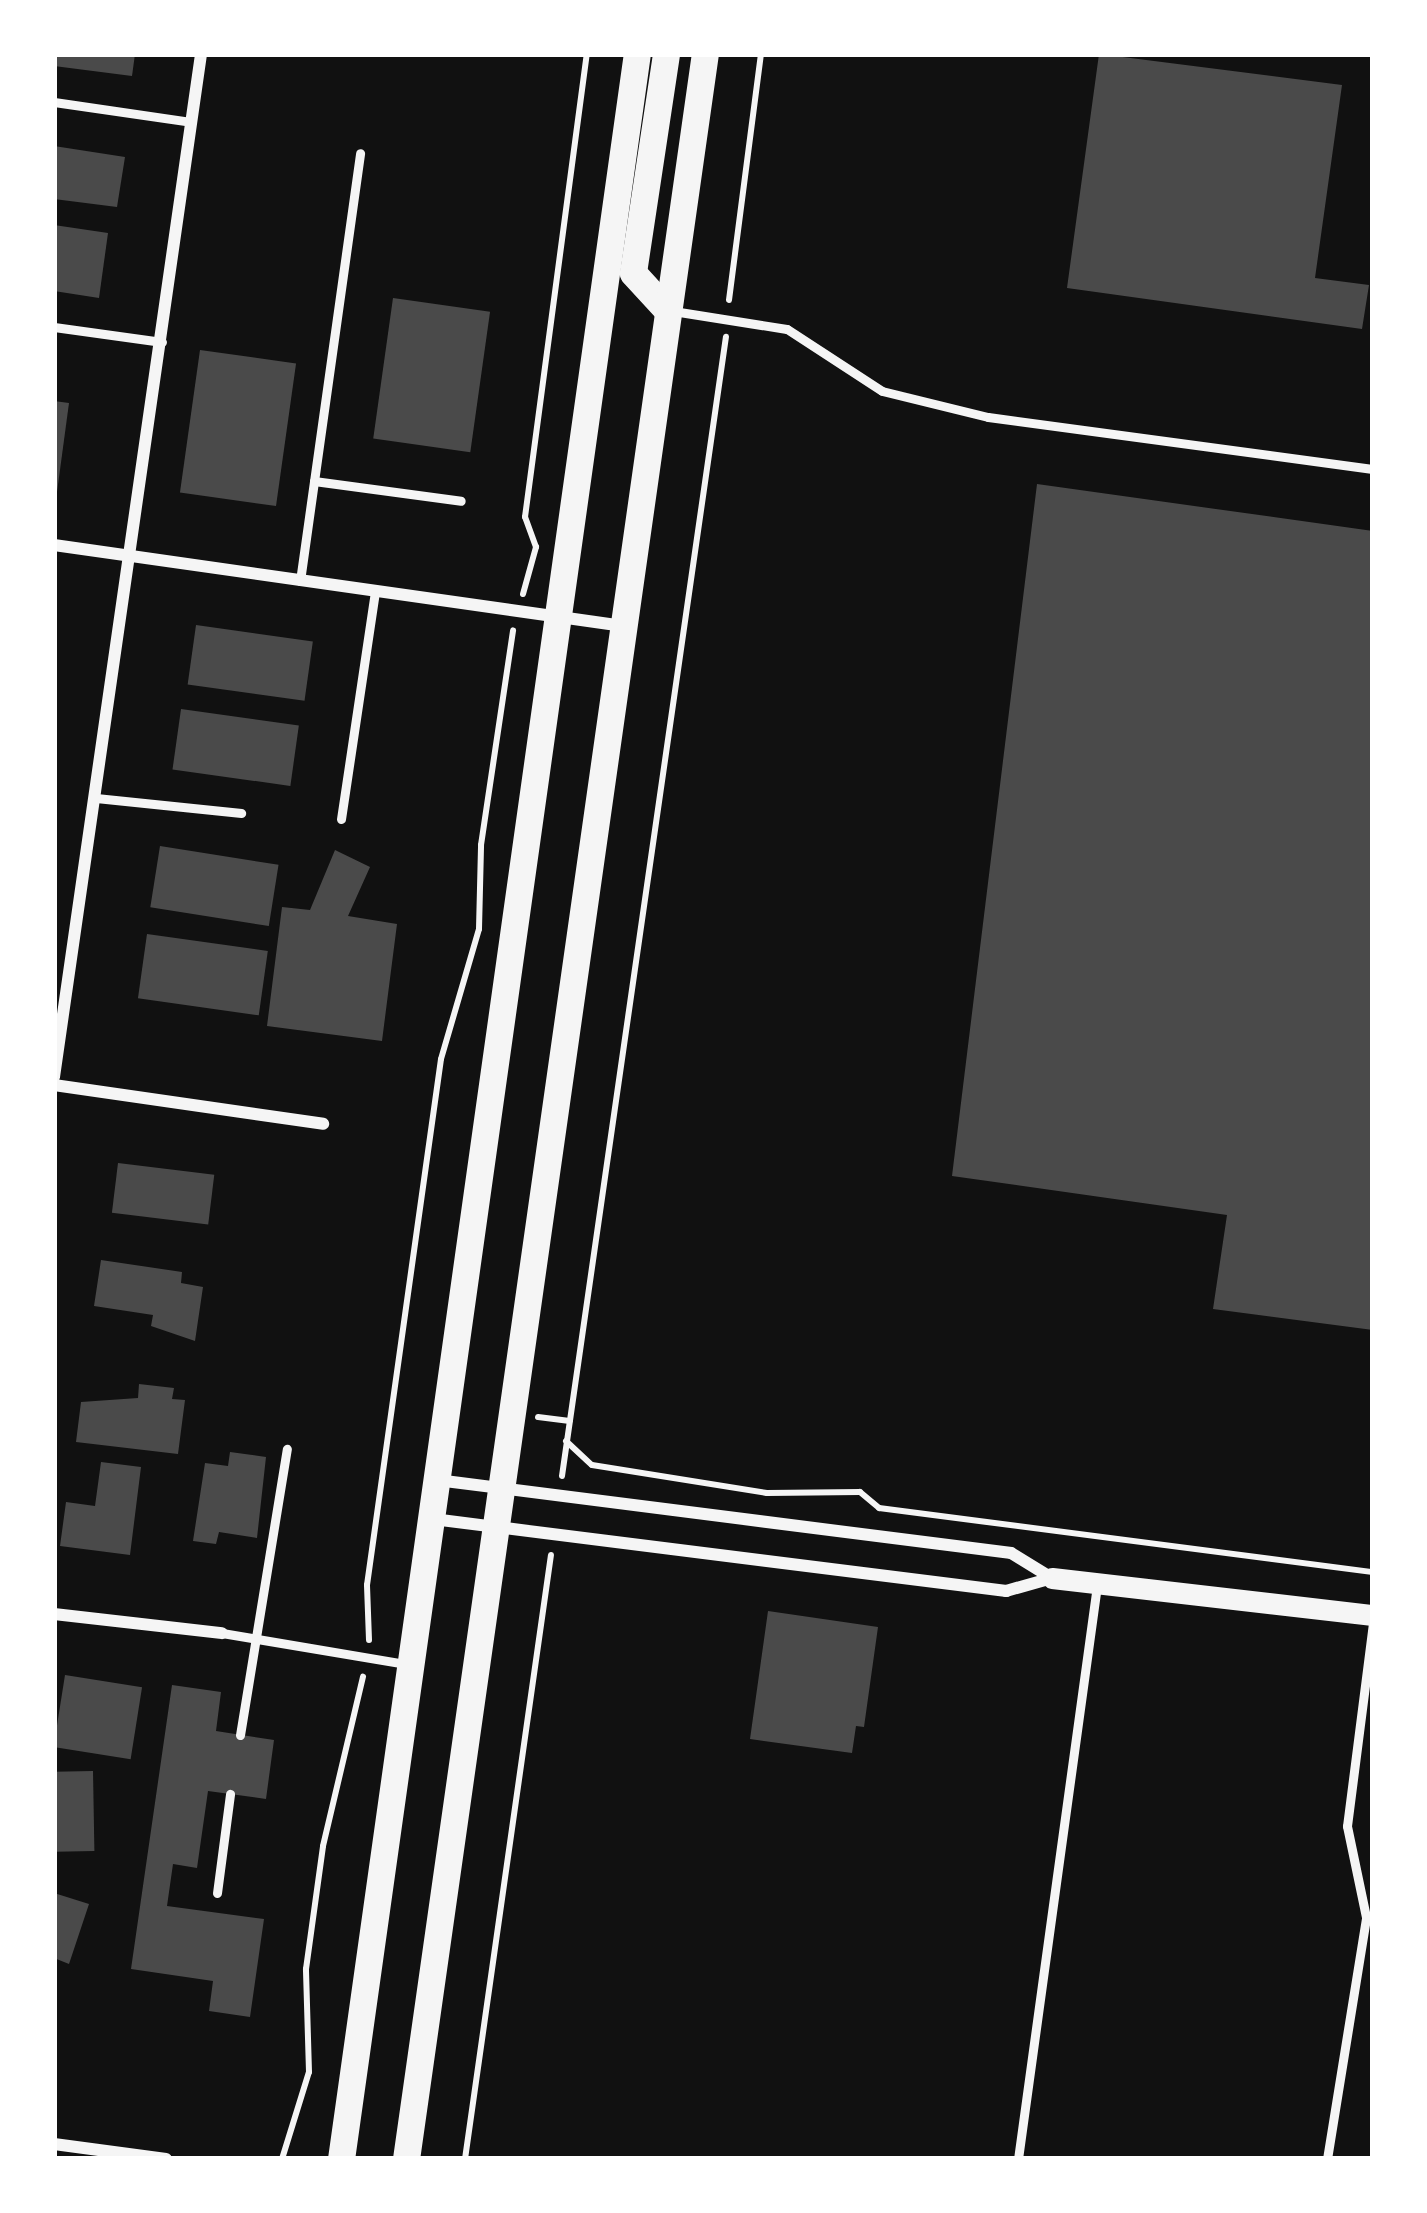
<!DOCTYPE html>
<style>
body{margin:0}
#map{position:relative;width:1427px;height:2213px;overflow:hidden;background:#111;font-family:Overpass,sans-serif}
div>[style]{position:absolute}
.building>*{inset:0;background:#4a4a4a;transform-origin:0 0}
.path>*{height:6px;margin:-3px;padding:0 3px;transform-origin:3px;border-radius:3px;background:#f5f5f5}
.service>*{height:9px;margin:-4.5px;padding:0 4.5px;transform-origin:4.5px;border-radius:4.5px;background:#f5f5f5}
.minor>*{height:12px;margin:-6px;padding:0 6px;transform-origin:6px;border-radius:6px;background:#f5f5f5}
.tertiary>*{height:21px;margin:-10.5px;padding:0 10.5px;transform-origin:10.5px;border-radius:10.5px;background:#f5f5f5}
.primary>*{height:27px;margin:-13.5px;padding:0 13.5px;transform-origin:13.5px;border-radius:13.5px;background:#f5f5f5}
span{translate:-50% -50%;white-space:nowrap;text-align:center;line-height:1.15;-webkit-text-stroke:9px #fff;paint-order:stroke}
.frame{position:absolute;inset:0;border:57px solid #fff;pointer-events:none}
</style>
<div id="map">
<div class="building">
<div style="clip-path:polygon(54px 54px,135px 54px,132px 76px,54px 66px)"></div>
<div style="clip-path:polygon(1099px 54px,1342px 85px,1315px 278px,1369px 285px,1362px 329px,1067px 288px)"></div>
<div style="clip-path:polygon(54px 146px,125px 157px,117px 207px,54px 199px)"></div>
<div style="clip-path:polygon(54px 225px,108px 233px,99px 298px,54px 291px)"></div>
<div style="left:393px;top:298px;width:98px;height:142px;rotate:8deg"></div>
<div style="left:200px;top:350px;width:97px;height:144px;rotate:8deg"></div>
<div style="clip-path:polygon(54px 401px,69px 403px,57px 492px,54px 492px)"></div>
<div style="clip-path:polygon(1037px 484px,1373px 531px,1373px 1330px,1213px 1309px,1227px 1215px,952px 1176px)"></div>
<div style="left:196px;top:625px;width:118px;height:60px;rotate:8deg"></div>
<div style="left:181px;top:709px;width:119px;height:61px;rotate:8deg"></div>
<div style="left:160px;top:846px;width:120px;height:62px;rotate:9deg"></div>
<div style="clip-path:polygon(335px 850px,370px 867px,348px 916px,397px 924px,382px 1041px,267px 1026px,282px 907px,310px 910px)"></div>
<div style="left:147px;top:934px;width:122px;height:65px;rotate:8deg"></div>
<div style="left:118px;top:1163px;width:97px;height:50px;rotate:7deg"></div>
<div style="clip-path:polygon(101px 1260px,182px 1272px,181px 1283px,203px 1287px,195px 1341px,151px 1326px,153px 1315px,94px 1306px)"></div>
<div style="clip-path:polygon(139px 1384px,174px 1388px,172px 1399px,185px 1400px,178px 1454px,76px 1442px,81px 1402px,138px 1398px)"></div>
<div style="clip-path:polygon(230px 1452px,266px 1457px,257px 1538px,219px 1532px,216px 1544px,193px 1541px,205px 1463px,228px 1466px)"></div>
<div style="clip-path:polygon(101px 1462px,141px 1467px,130px 1555px,60px 1546px,66px 1502px,95px 1506px)"></div>
<div style="clip-path:polygon(768px 1611px,878px 1627px,864px 1727px,856px 1726px,852px 1753px,750px 1739px)"></div>
<div style="left:65px;top:1675px;width:78px;height:73px;rotate:9deg"></div>
<div style="clip-path:polygon(172px 1685px,221px 1692px,216px 1731px,274px 1740px,266px 1799px,208px 1791px,197px 1868px,173px 1864px,167px 1906px,264px 1919px,250px 2017px,209px 2011px,213px 1981px,131px 1969px)"></div>
<div style="left:93px;top:1771px;width:80px;height:39px;rotate:89deg"></div>
<div style="clip-path:polygon(54px 1893px,89px 1904px,69px 1964px,54px 1958px)"></div>
</div>
<div class="path">
<div style="left:729px;top:300px;width:248px;rotate:-82.6deg"></div>
<div style="left:523px;top:594px;width:49px;rotate:-74.5deg"></div>
<div style="left:536px;top:547px;width:32px;rotate:-110deg"></div>
<div style="left:525px;top:517px;width:467px;rotate:-82.4deg"></div>
<div style="left:538px;top:1417px;width:32px;rotate:7deg"></div>
<div style="left:566px;top:1441px;width:35px;rotate:43deg"></div>
<div style="left:592px;top:1465px;width:177px;rotate:9.1deg"></div>
<div style="left:767px;top:1493px;width:93px;rotate:-0.6deg"></div>
<div style="left:860px;top:1492px;width:25px;rotate:40deg"></div>
<div style="left:879px;top:1508px;width:498px;rotate:7.4deg"></div>
<div style="left:562px;top:1476px;width:1151px;rotate:-81.81deg"></div>
<div style="left:369px;top:1640px;width:55px;rotate:-92.1deg"></div>
<div style="left:367px;top:1585px;width:531px;rotate:-81.99deg"></div>
<div style="left:441px;top:1059px;width:135px;rotate:-73.7deg"></div>
<div style="left:479px;top:929px;width:84px;rotate:-88.6deg"></div>
<div style="left:481px;top:845px;width:217px;rotate:-81.5deg"></div>
<div style="left:282px;top:2159px;width:91px;rotate:-72.8deg"></div>
<div style="left:309px;top:2072px;width:103px;rotate:-91.7deg"></div>
<div style="left:306px;top:1969px;width:124px;rotate:-82.1deg"></div>
<div style="left:323px;top:1846px;width:174px;rotate:-76.7deg"></div>
<div style="left:465px;top:2159px;width:610px;rotate:-81.9deg"></div>
</div>
<div class="service">
<div style="left:54px;top:102px;width:138px;rotate:8.3deg"></div>
<div style="left:673px;top:311px;width:115px;rotate:9deg"></div>
<div style="left:787px;top:329px;width:113px;rotate:33.1deg"></div>
<div style="left:882px;top:391px;width:109px;rotate:13.8deg"></div>
<div style="left:988px;top:417px;width:388px;rotate:7.7deg"></div>
<div style="left:54px;top:327px;width:109px;rotate:7.9deg"></div>
<div style="left:314px;top:481px;width:148px;rotate:7.7deg"></div>
<div style="left:300px;top:581px;width:432px;rotate:-82deg"></div>
<div style="left:96px;top:798px;width:146px;rotate:5.9deg"></div>
<div style="left:341px;top:819px;width:231px;rotate:-81.5deg"></div>
<div style="left:222px;top:1633px;width:187px;rotate:9.6deg"></div>
<div style="left:240px;top:1735px;width:290px;rotate:-80.7deg"></div>
<div style="left:217px;top:1893px;width:100px;rotate:-82.5deg"></div>
<div style="left:1018px;top:2159px;width:579px;rotate:-82.16deg"></div>
<div style="left:1327px;top:2159px;width:245px;rotate:-80.8deg"></div>
<div style="left:1366px;top:1917px;width:93px;rotate:-101.8deg"></div>
<div style="left:1347px;top:1826px;width:206px;rotate:-82.7deg"></div>
</div>
<div class="minor">
<div style="left:54px;top:545px;width:575px;rotate:8.1deg"></div>
<div style="left:54px;top:1077px;width:1034px;rotate:-81.82deg"></div>
<div style="left:54px;top:1085px;width:272px;rotate:8.2deg"></div>
<div style="left:437px;top:1480px;width:579px;rotate:7.25deg"></div>
<div style="left:1011px;top:1553px;width:48px;rotate:31.4deg"></div>
<div style="left:433px;top:1519px;width:578px;rotate:7.16deg"></div>
<div style="left:1006px;top:1591px;width:48px;rotate:-15.8deg"></div>
<div style="left:54px;top:1614px;width:169px;rotate:6.5deg"></div>
<div style="left:54px;top:2144px;width:113px;rotate:7.6deg"></div>
</div>
<div class="tertiary">
<div style="left:1052px;top:1578px;width:323px;rotate:6.6deg"></div>
</div>
<div class="primary">
<div style="left:666px;top:54px;width:221px;rotate:98.6deg"></div>
<div style="left:633px;top:273px;width:50px;rotate:47.4deg"></div>
<div style="left:341px;top:2159px;width:2126px;rotate:-82deg"></div>
<div style="left:406px;top:2159px;width:2126px;rotate:-81.92deg"></div>
</div>
<div class="frame"></div>
</div>
